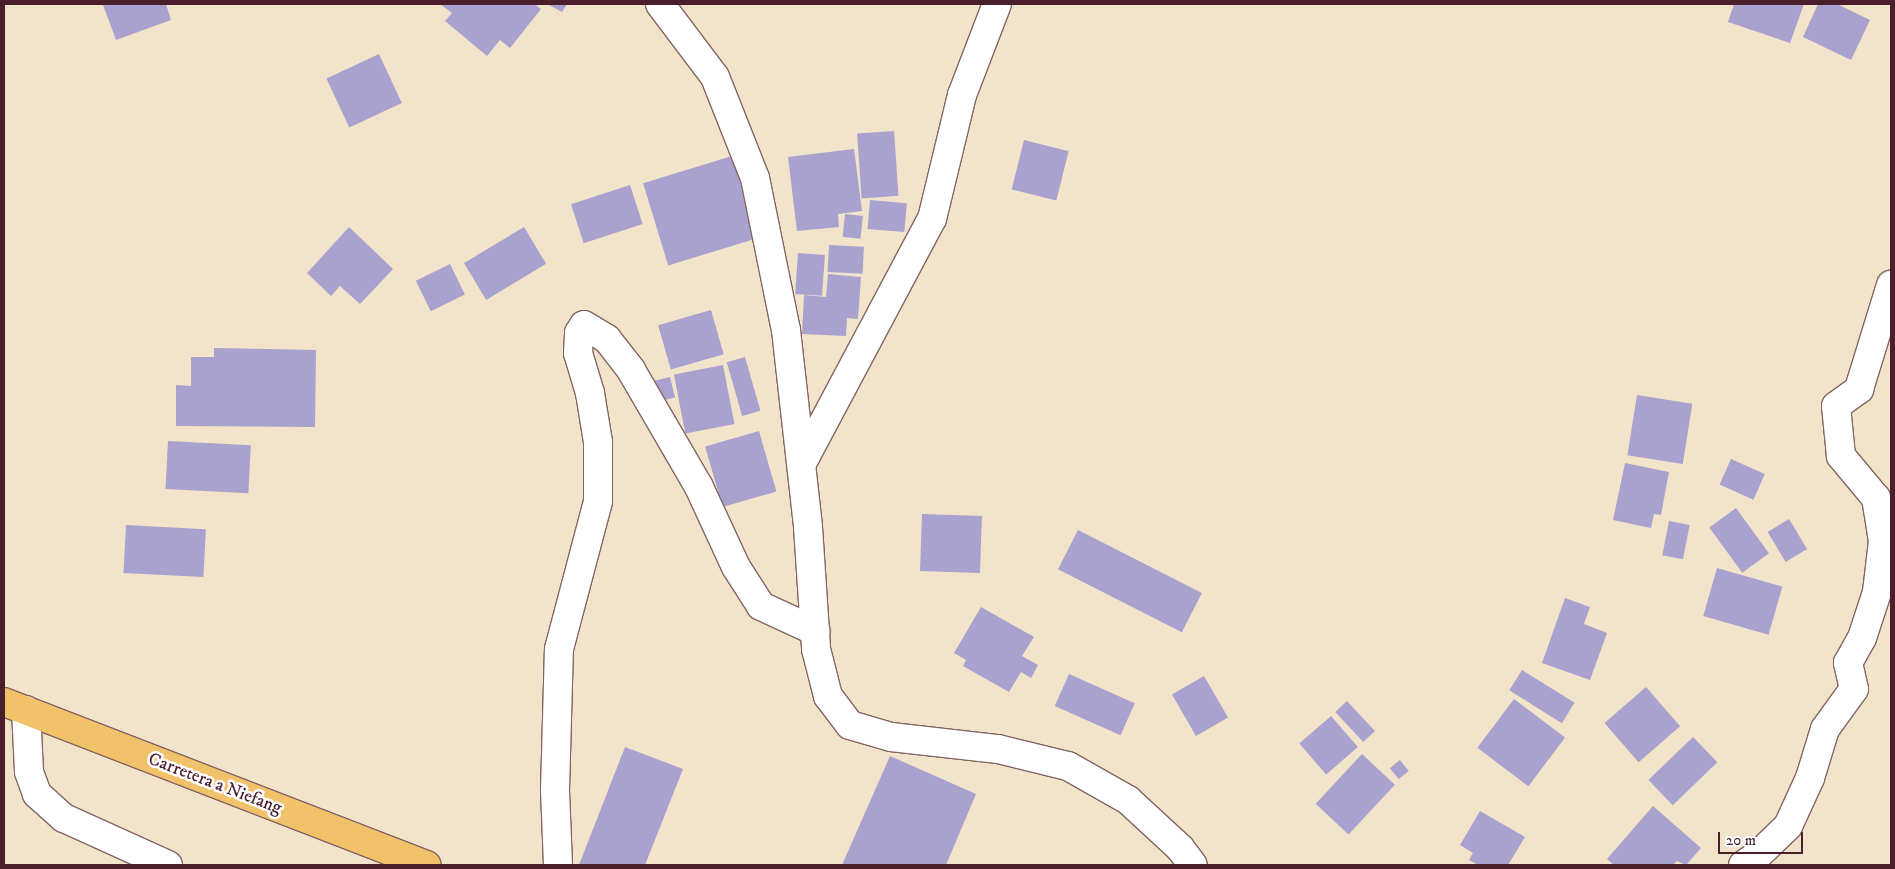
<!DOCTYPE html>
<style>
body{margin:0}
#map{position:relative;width:1895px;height:869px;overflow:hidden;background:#f2e4ca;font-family:"IM FELL DW Pica",serif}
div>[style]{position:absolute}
.building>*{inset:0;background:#a9a1ce;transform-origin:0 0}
.roads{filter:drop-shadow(1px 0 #856463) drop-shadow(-1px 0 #856463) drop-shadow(0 1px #856463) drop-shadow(0 -1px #856463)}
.minor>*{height:28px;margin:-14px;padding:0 14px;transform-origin:14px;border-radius:14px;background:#fff}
.primary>*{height:28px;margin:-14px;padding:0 14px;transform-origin:14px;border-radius:14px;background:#f2c26a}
span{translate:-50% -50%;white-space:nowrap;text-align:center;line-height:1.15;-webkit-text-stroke:5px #fff;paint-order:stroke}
.street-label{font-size:18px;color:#4a1f2b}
.frame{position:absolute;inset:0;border:5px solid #4a1f2b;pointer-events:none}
.scale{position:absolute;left:1718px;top:832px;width:85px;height:22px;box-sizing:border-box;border:2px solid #4a1f2b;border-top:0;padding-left:6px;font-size:15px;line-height:18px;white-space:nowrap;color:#4a1f2b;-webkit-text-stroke:4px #fff;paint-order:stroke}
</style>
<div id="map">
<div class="building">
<div style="clip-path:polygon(106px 4px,166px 4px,171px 20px,116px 40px,103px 5px)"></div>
<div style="clip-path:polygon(440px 4px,534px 4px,541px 9px,510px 48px,500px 40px,487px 56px,445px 21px,452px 13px)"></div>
<div style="clip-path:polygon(547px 4px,567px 4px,562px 12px)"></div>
<div style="clip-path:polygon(1734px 4px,1804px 4px,1790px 43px,1728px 22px)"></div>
<div style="clip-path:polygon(1818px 4px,1837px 4px,1870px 20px,1851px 60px,1803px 37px)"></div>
<div style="left:379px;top:54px;width:54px;height:58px;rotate:65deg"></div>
<div style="left:894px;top:131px;width:65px;height:37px;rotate:86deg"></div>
<div style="left:1024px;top:140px;width:46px;height:51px;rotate:14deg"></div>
<div style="clip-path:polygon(854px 149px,862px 211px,838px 214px,839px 227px,797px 231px,788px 157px)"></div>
<div style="left:732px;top:156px;width:86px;height:93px;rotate:73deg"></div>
<div style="left:630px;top:185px;width:41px;height:62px;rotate:72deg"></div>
<div style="left:870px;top:200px;width:37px;height:29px;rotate:5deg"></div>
<div style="left:845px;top:214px;width:18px;height:23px;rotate:6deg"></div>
<div style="clip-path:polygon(349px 227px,393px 269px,360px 304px,340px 286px,331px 296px,307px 273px)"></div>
<div style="left:524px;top:227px;width:43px;height:70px;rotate:59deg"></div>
<div style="left:829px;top:245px;width:35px;height:27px;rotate:3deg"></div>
<div style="left:798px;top:253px;width:27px;height:41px;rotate:4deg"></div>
<div style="left:450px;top:264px;width:34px;height:38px;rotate:64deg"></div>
<div style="clip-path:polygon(828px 274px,861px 277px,858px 319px,847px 318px,846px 336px,802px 334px,804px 295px,826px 297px)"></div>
<div style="left:711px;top:310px;width:46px;height:55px;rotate:74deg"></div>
<div style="clip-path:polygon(214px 348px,316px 350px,315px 427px,176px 426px,176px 385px,191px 386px,191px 357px,214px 357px)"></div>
<div style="left:745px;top:357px;width:56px;height:19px;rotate:74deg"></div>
<div style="left:723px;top:365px;width:60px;height:50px;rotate:79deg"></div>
<div style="left:670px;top:377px;width:21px;height:21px;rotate:76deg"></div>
<div style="left:1637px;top:395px;width:56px;height:61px;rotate:9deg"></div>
<div style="left:759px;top:431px;width:63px;height:56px;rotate:74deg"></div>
<div style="left:168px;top:441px;width:83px;height:48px;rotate:3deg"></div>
<div style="left:1731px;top:459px;width:37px;height:28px;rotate:24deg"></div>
<div style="clip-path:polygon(1625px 463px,1669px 472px,1661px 515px,1654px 514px,1651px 528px,1613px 520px)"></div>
<div style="left:1736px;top:508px;width:56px;height:33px;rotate:54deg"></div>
<div style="left:922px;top:514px;width:60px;height:57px;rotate:2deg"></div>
<div style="left:1789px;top:519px;width:35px;height:25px;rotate:59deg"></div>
<div style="left:1669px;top:521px;width:21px;height:35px;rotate:11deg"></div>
<div style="left:126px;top:525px;width:80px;height:48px;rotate:3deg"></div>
<div style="left:1078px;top:530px;width:139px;height:44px;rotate:27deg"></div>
<div style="left:1717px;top:568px;width:68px;height:50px;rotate:16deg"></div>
<div style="clip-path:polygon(1565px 598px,1590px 607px,1584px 624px,1607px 633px,1590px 680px,1542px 663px)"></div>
<div style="clip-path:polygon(981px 607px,1034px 637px,1022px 656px,1038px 665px,1031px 678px,1021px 672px,1009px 692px,963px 666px,966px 660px,954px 653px)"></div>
<div style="left:1522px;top:670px;width:62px;height:24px;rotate:32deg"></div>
<div style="left:1069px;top:674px;width:72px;height:35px;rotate:24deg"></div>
<div style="left:1204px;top:676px;width:48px;height:37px;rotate:60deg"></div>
<div style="left:1646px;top:687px;width:52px;height:55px;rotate:49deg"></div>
<div style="left:1514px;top:699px;width:64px;height:61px;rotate:37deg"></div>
<div style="left:1347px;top:701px;width:41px;height:16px;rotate:47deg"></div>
<div style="left:1331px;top:716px;width:41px;height:42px;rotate:49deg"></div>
<div style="left:1693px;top:737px;width:35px;height:62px;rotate:46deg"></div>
<div style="clip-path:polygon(625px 747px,683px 769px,645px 865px,579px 865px)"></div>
<div style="left:1362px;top:754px;width:45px;height:68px;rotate:43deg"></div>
<div style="clip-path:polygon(890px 756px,976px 794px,946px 865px,842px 865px)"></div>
<div style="left:1400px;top:760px;width:14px;height:13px;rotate:51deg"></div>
<div style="clip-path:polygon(1653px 806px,1701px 848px,1686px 865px,1677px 861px,1673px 865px,1614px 865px,1607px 859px)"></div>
<div style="clip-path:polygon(1480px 811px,1525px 837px,1508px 865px,1478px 865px,1469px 860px,1473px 853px,1460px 845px)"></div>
</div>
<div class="roads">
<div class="minor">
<div style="left:660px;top:4px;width:91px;rotate:53deg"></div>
<div style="left:715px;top:77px;width:109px;rotate:68.4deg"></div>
<div style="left:755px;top:178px;width:155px;rotate:78.5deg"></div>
<div style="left:786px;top:330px;width:198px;rotate:83.6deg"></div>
<div style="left:808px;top:527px;width:122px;rotate:86.2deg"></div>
<div style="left:816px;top:649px;width:49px;rotate:75.7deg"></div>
<div style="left:828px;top:696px;width:36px;rotate:53deg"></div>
<div style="left:850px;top:725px;width:43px;rotate:16.3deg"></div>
<div style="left:891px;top:737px;width:108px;rotate:6.4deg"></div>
<div style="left:998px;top:749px;width:72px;rotate:13.7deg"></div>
<div style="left:1068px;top:766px;width:69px;rotate:29.5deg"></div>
<div style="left:1128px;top:800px;width:71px;rotate:42.7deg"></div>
<div style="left:1180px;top:848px;width:21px;rotate:53deg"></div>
<div style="left:802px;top:463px;width:276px;rotate:-62deg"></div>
<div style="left:932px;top:219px;width:128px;rotate:-76.4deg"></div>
<div style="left:962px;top:95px;width:97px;rotate:-69deg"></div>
<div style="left:26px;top:710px;width:62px;rotate:87.2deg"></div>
<div style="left:29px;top:772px;width:23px;rotate:70deg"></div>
<div style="left:37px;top:794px;width:36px;rotate:42deg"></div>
<div style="left:64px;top:818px;width:114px;rotate:24.3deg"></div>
<div style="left:558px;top:865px;width:75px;rotate:-92.3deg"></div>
<div style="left:555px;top:790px;width:141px;rotate:-88.4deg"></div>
<div style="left:559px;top:649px;width:153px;rotate:-75.2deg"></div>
<div style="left:598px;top:501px;width:59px;rotate:-90deg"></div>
<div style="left:598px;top:442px;width:50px;rotate:-99.3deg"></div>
<div style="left:590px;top:393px;width:42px;rotate:-106.7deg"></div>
<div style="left:578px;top:353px;width:20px;rotate:-87deg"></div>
<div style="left:579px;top:333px;width:9px;rotate:-58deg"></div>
<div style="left:584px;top:325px;width:27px;rotate:31deg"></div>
<div style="left:607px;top:339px;width:39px;rotate:52deg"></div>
<div style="left:631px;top:370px;width:135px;rotate:59.8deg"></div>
<div style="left:699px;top:487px;width:88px;rotate:65.2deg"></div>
<div style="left:736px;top:567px;width:46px;rotate:57.3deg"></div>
<div style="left:761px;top:606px;width:60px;rotate:24.8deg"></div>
<div style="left:1743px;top:865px;width:18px;rotate:-34deg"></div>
<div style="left:1758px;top:855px;width:42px;rotate:-44deg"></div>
<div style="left:1788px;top:826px;width:53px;rotate:-65.4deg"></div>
<div style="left:1810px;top:778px;width:51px;rotate:-73deg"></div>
<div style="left:1825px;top:729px;width:49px;rotate:-54.1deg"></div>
<div style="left:1854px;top:689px;width:27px;rotate:-103deg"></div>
<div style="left:1848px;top:663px;width:29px;rotate:-61deg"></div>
<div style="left:1862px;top:638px;width:48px;rotate:-71.9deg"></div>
<div style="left:1877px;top:592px;width:51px;rotate:-83.3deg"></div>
<div style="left:1883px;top:541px;width:44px;rotate:-99.2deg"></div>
<div style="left:1876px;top:498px;width:55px;rotate:-129.8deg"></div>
<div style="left:1841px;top:456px;width:50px;rotate:-95.7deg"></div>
<div style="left:1836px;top:406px;width:29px;rotate:-36deg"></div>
<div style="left:1859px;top:389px;width:109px;rotate:-72.9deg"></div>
</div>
<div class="primary">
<div style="left:4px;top:702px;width:453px;rotate:21.1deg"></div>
</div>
</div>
<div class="street-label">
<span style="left:215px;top:784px;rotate:21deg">Carretera a Niefang</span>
</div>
<div class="frame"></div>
<div class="scale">20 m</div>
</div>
